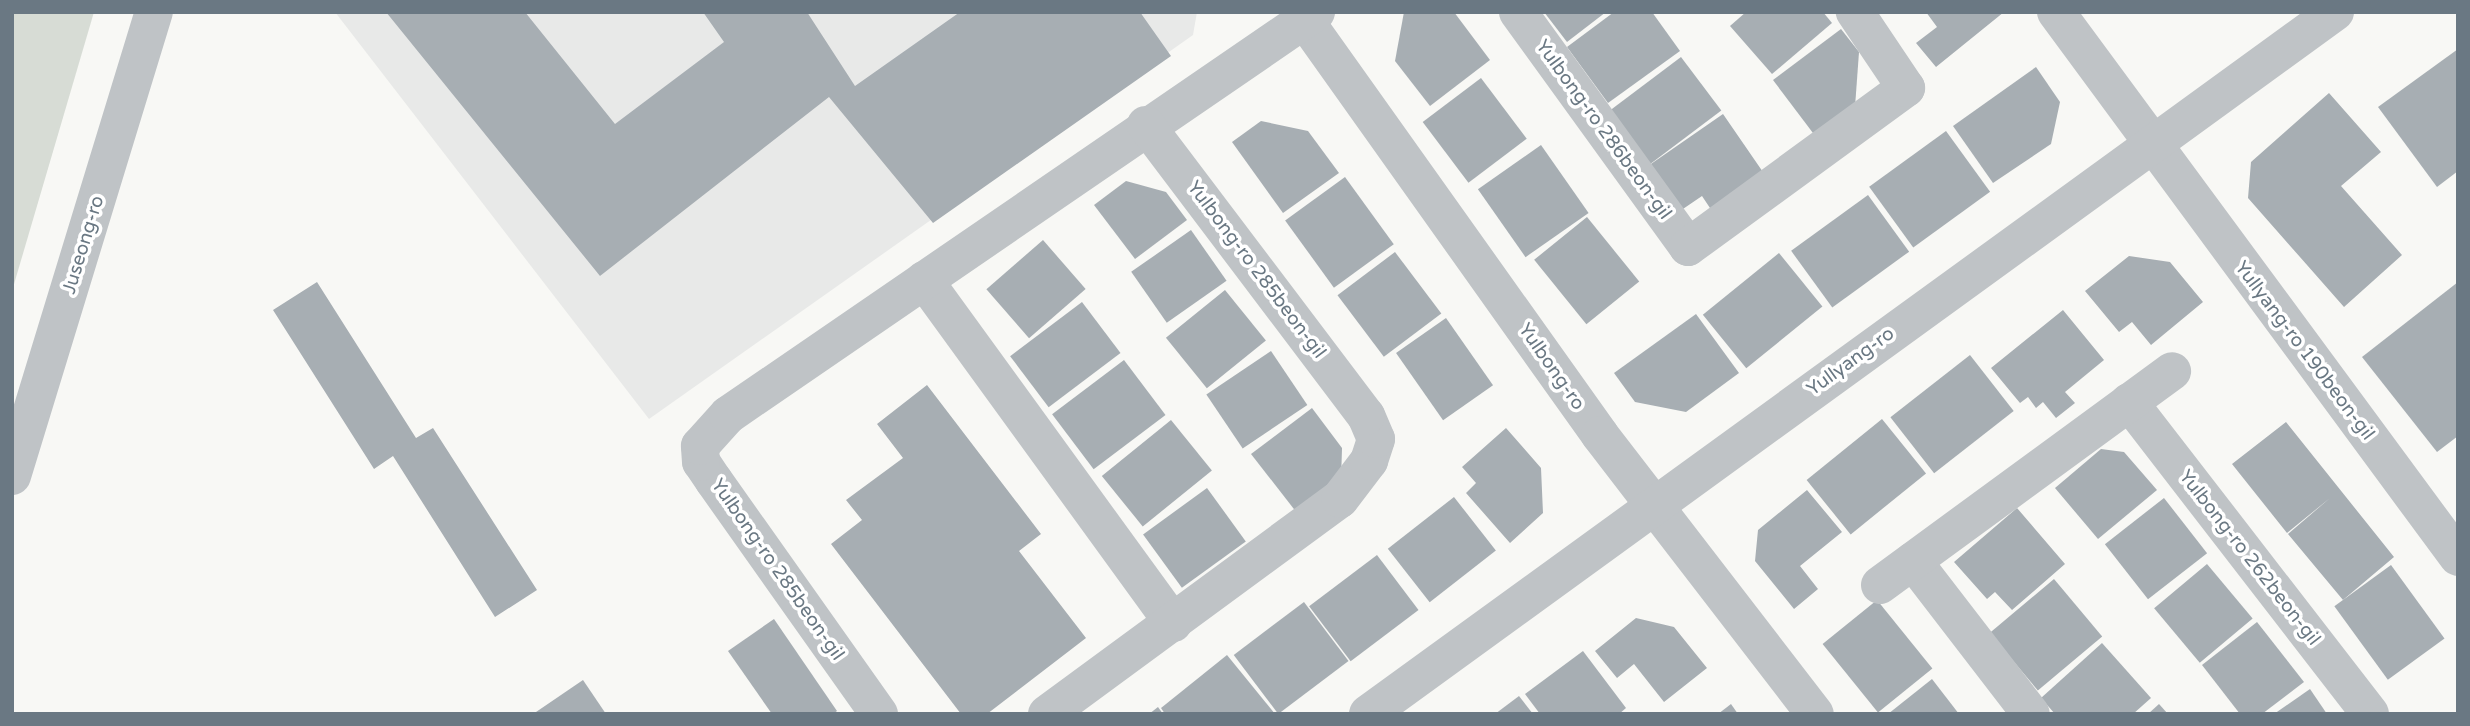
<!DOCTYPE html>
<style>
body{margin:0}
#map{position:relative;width:2470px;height:726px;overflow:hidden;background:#f8f8f5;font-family:"Varela Round",sans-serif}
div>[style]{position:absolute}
.built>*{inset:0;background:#e8e9e8}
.green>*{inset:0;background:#d7dcd5}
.building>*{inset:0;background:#a7aeb3;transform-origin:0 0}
.minor>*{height:38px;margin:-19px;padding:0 19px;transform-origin:19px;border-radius:19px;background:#bfc3c6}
span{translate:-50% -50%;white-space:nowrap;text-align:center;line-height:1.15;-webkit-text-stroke:7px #fff;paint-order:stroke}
.street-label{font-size:19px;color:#6a7883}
.frame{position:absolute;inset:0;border:14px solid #6a7883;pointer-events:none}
</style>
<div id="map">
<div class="built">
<div style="clip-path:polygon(335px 12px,1197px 12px,1193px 35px,649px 419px)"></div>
</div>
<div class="green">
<div style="clip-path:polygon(12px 12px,94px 12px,12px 291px)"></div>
</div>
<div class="building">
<div style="clip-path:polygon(386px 12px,525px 12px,615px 124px,724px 42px,703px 12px,807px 12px,855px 86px,960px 12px,1140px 12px,1171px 56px,933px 223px,829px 97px,600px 276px)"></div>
<div style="clip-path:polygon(1404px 12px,1454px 12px,1490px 60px,1430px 106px,1395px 61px)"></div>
<div style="clip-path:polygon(1544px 12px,1606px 12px,1567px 42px)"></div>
<div style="clip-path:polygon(1614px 12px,1652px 12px,1680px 51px,1608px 103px,1567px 47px)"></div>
<div style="clip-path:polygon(1746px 12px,1823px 12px,1832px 23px,1772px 74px,1730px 26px)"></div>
<div style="clip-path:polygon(1926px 12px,2004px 12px,1936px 67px,1916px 43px,1937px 27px)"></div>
<div style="clip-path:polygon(1841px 29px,1859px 52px,1855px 107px,1816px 137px,1773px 80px)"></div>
<div style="clip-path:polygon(2458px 49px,2458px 171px,2437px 187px,2378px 107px)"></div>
<div style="left:1681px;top:57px;width:67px;height:89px;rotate:53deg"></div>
<div style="clip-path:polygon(2036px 67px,2060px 102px,2051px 144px,1993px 183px,1953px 126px)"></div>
<div style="left:1481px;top:78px;width:76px;height:73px;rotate:53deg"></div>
<div style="clip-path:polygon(2329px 93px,2381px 152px,2341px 186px,2402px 255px,2344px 307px,2248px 198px,2251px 162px)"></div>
<div style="clip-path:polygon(1723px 114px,1765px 175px,1712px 211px,1702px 196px,1680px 211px,1648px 166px)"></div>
<div style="clip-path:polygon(1261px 121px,1308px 131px,1339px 173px,1283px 213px,1232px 142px)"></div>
<div style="left:1946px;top:131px;width:75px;height:95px;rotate:54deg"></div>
<div style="left:1541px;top:145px;width:83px;height:77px;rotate:55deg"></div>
<div style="left:1345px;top:177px;width:83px;height:74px;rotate:54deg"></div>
<div style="clip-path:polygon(1126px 181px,1166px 192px,1187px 220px,1135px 259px,1094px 205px)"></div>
<div style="left:1868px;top:195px;width:70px;height:95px;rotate:54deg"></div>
<div style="left:1587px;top:217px;width:83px;height:68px;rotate:51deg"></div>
<div style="left:1191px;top:230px;width:62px;height:73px;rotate:55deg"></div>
<div style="left:1043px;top:240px;width:65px;height:75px;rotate:49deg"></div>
<div style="left:1395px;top:252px;width:77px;height:72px;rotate:53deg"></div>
<div style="left:1779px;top:253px;width:69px;height:98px;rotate:51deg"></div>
<div style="clip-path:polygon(2129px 256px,2170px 262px,2203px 302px,2151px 345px,2132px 322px,2119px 332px,2085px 291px)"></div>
<div style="clip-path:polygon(317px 282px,416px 438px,433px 428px,537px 590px,495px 617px,393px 456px,374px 469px,273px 310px)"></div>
<div style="clip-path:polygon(2458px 282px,2458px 436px,2437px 452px,2362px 357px)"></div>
<div style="left:1225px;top:290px;width:65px;height:76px;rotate:51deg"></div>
<div style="left:1082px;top:302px;width:64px;height:90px;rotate:53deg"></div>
<div style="clip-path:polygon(2063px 310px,2104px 360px,2065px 392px,2075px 403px,2056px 418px,2043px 402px,2036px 408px,2028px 397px,2020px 403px,1991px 368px)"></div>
<div style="clip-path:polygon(1696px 314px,1739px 373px,1686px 412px,1635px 402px,1614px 373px)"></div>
<div style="left:1446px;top:318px;width:82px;height:61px;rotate:55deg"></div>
<div style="left:1271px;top:351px;width:65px;height:78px;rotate:56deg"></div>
<div style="left:1970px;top:355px;width:71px;height:101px;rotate:52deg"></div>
<div style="left:1124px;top:360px;width:69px;height:90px;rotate:53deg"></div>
<div style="clip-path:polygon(927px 385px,1041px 534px,1019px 551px,1086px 638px,987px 714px,961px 714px,831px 544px,862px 520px,846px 500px,903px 458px,877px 424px)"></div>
<div style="clip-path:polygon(1312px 408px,1342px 448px,1341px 480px,1297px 513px,1251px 454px)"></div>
<div style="left:1882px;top:419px;width:70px;height:97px;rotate:51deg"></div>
<div style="left:1171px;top:420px;width:65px;height:89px;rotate:51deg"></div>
<div style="clip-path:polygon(2286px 422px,2394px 557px,2343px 600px,2288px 534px,2330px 498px,2287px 533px,2232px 464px)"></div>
<div style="clip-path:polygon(1506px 428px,1541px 468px,1543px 513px,1510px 543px,1466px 493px,1476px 483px,1462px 467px)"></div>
<div style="clip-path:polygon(2101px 449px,2124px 452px,2157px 490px,2098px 539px,2055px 488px)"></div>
<div style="left:1207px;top:488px;width:66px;height:79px;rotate:54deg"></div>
<div style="clip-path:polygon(1807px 490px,1842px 532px,1800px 566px,1818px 589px,1794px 609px,1755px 561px,1758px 530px)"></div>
<div style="left:1454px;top:497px;width:68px;height:84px;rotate:52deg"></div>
<div style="left:2164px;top:498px;width:70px;height:75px;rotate:52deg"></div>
<div style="clip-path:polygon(2017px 508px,2065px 564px,2012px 610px,1995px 592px,1987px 599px,1954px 562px)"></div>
<div style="left:1377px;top:555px;width:69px;height:85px;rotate:53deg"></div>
<div style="left:2207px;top:564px;width:71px;height:69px;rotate:50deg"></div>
<div style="left:2391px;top:565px;width:91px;height:70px;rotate:54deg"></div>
<div style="left:2054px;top:579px;width:75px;height:84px;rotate:50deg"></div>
<div style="left:1877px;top:600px;width:88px;height:70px;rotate:51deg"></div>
<div style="left:1304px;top:602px;width:74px;height:88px;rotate:53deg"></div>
<div style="clip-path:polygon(1636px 618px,1674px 627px,1707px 668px,1664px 702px,1634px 664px,1617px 678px,1595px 651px)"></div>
<div style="clip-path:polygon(774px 619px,837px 711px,833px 714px,772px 714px,728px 651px)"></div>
<div style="clip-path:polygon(2257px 622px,2304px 682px,2262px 714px,2240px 714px,2202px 665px)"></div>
<div style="clip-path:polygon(2102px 643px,2151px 698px,2133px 714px,2055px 714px,2041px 698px)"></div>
<div style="clip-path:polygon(1583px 651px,1626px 708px,1619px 714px,1540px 714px,1525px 694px)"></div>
<div style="clip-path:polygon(1227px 655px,1275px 714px,1165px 714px,1161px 708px)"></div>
<div style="clip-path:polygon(1932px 679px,1959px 714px,1888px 714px)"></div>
<div style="clip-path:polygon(583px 680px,606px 714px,537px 714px,536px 712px)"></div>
<div style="clip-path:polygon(2310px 689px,2327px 714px,2274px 714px)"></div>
<div style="clip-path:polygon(1519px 696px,1533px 714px,1495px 714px)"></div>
<div style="clip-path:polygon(1731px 704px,1738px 714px,1718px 714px)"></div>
<div style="clip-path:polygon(2159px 704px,2168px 714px,2148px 714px)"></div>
<div style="clip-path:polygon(1158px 707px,1163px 714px,1149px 714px)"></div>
</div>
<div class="minor">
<div style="left:1299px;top:12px;width:519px;rotate:54.56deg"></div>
<div style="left:1600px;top:435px;width:352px;rotate:52.4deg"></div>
<div style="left:1518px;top:12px;width:290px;rotate:54.1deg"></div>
<div style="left:1688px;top:247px;width:270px;rotate:-36.1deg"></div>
<div style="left:1906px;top:88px;width:92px;rotate:-123.9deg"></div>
<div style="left:2056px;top:12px;width:677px;rotate:53.59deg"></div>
<div style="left:924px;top:280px;width:424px;rotate:54deg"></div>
<div style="left:2129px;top:402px;width:394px;rotate:52.3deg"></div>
<div style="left:12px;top:476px;width:485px;rotate:-73deg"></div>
<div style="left:1913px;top:561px;width:193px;rotate:52.4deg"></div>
<div style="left:1880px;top:585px;width:362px;rotate:-36.2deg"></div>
<div style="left:879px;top:714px;width:286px;rotate:-125.3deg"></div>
<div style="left:714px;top:481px;width:23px;rotate:-124deg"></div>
<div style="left:701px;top:462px;width:16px;rotate:-94deg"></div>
<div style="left:700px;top:446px;width:42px;rotate:-47.9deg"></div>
<div style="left:728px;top:415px;width:713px;rotate:-34.43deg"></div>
<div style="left:1047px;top:714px;width:363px;rotate:-36.3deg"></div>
<div style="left:1340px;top:499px;width:48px;rotate:-52.7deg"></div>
<div style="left:1369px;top:461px;width:23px;rotate:-72deg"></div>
<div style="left:1376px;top:439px;width:25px;rotate:-113deg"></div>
<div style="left:1366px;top:416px;width:365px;rotate:-127.1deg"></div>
<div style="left:1368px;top:714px;width:1195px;rotate:-35.98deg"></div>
</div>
<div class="street-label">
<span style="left:1603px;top:130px;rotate:54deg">Yulbong-ro 286beon-gil</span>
<span style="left:84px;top:245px;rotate:-73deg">Juseong-ro</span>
<span style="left:1256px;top:270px;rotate:53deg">Yulbong-ro 285beon-gil</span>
<span style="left:2304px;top:351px;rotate:53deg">Yullyang-ro 190beon-gil</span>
<span style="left:1851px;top:362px;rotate:-36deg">Yullyang-ro</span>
<span style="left:1551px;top:367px;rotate:55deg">Yulbong-ro</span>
<span style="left:2249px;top:558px;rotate:52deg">Yulbong-ro 262beon-gil</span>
<span style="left:777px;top:570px;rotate:55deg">Yulbong-ro 285beon-gil</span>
</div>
<div class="frame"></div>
</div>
